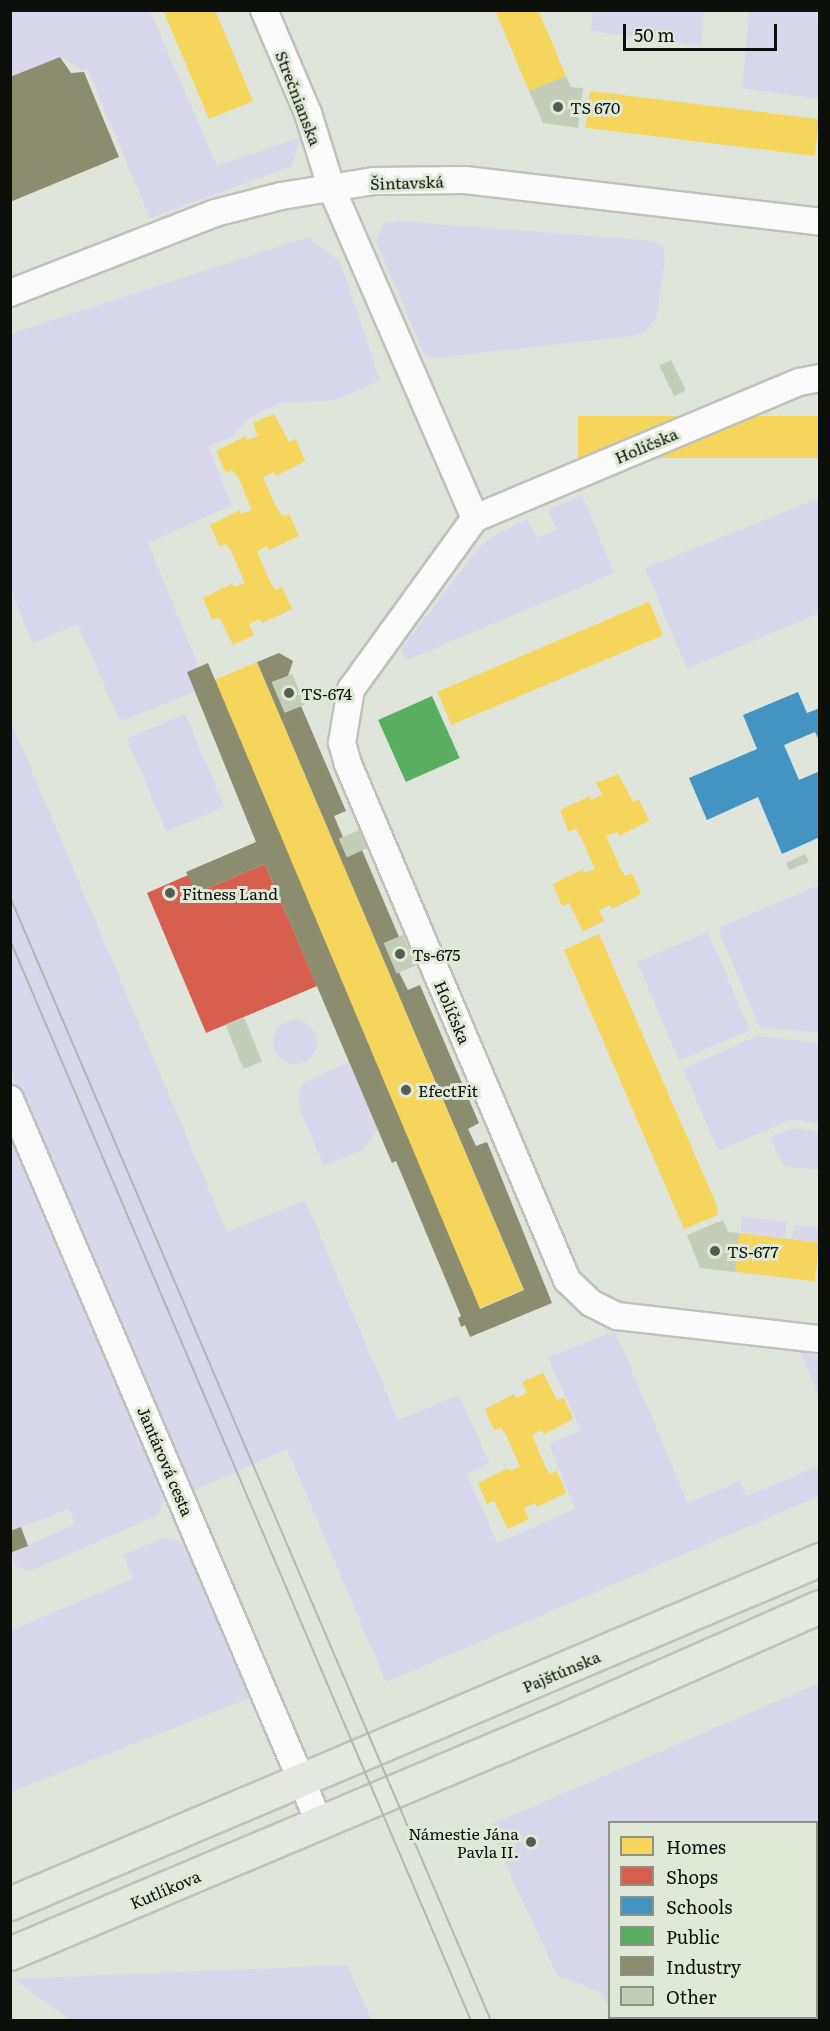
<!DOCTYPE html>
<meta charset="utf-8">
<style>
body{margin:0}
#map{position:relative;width:830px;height:2031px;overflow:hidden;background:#e0e5dc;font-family:Literata,serif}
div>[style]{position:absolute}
.green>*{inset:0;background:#d8d7ec;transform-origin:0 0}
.round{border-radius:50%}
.homes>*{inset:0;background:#f6d55c;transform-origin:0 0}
.shops>*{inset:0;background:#d6604d}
.schools>*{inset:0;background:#4393c3}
.public>*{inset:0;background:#5aae61;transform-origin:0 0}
.industry>*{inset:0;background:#8c8c6e}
.building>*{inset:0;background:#c3cdb8;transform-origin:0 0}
.roads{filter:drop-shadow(2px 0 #bec2bb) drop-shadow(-2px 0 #bec2bb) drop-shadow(0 2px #bec2bb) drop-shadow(0 -2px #bec2bb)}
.minor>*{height:26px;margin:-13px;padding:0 13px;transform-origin:13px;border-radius:13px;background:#fafbfa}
.major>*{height:32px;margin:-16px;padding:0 16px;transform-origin:16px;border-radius:16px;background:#e4e8e0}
.tram>*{height:1.5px;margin:-0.75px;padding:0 0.75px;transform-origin:0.75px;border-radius:0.75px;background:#b3b5b2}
.dots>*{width:16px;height:16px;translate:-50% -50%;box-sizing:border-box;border:3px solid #e0e9d8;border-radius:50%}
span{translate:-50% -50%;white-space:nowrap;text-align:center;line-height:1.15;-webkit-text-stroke:6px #e0e9d8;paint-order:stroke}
.street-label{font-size:16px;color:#0d100a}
.poi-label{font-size:16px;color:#0d100a}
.left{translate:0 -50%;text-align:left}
.right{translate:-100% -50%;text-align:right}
.frame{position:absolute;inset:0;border:12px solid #0d100a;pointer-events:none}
.legend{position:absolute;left:608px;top:1821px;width:210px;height:198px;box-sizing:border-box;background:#e0e9d8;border:2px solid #8c9286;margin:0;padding:8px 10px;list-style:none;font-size:18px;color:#0d100a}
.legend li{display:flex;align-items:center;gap:12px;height:30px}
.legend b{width:30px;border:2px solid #8c9286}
.scale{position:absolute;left:623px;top:24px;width:154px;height:27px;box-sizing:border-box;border:3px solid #0d100a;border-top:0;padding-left:8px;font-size:18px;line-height:21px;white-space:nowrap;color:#0d100a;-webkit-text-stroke:4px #e0e9d8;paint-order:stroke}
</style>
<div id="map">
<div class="green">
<div style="clip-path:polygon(11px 11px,150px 11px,217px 166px,301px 137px,292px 166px,150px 218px,87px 68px,82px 70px,60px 57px,11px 77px)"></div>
<div style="clip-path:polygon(593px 11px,704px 11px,701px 46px,591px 31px)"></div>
<div style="clip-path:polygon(749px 11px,814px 11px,819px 20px,819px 99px,742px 88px)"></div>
<div style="clip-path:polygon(399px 221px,654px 241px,663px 247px,665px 257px,657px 316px,646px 331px,632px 336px,435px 358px,424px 354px,376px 241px,384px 223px)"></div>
<div style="clip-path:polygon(308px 237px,340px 262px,380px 380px,335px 400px,280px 403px,250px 417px,233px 436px,208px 447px,232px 505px,148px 543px,199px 667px,188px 672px,196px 691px,120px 722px,78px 624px,33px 643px,11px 591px,10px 334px)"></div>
<div style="clip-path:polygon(582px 495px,614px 573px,407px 660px,401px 649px,477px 550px,490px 538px,527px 519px,536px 538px,557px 530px,548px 510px)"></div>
<div style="clip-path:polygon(819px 498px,819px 613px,687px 669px,645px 568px)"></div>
<div style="left:185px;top:714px;width:101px;height:63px;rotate:67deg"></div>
<div style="clip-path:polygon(10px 719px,227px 1232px,305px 1200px,398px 1420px,459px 1395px,489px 1463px,467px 1474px,497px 1543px,575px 1509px,549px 1444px,581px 1431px,548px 1357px,615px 1331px,688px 1503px,740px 1481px,746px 1496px,819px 1466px,819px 1496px,386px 1682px,287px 1449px,190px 1492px,11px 1072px)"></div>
<div style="clip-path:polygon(819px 885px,819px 1033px,759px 1027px,718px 928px)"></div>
<div style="left:708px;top:932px;width:107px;height:77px;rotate:67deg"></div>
<div class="round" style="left:273px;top:1020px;width:44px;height:44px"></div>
<div style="clip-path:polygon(757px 1036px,819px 1043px,819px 1124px,792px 1119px,718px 1151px,683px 1069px)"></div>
<div style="clip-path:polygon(349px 1062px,378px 1129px,363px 1150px,324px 1166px,300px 1111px,299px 1094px,303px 1083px)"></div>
<div style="clip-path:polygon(10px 1122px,168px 1490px,158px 1515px,31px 1571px,15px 1566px,11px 1553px,75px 1524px,69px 1509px,11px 1531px)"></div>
<div style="clip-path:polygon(794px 1128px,819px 1132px,819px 1170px,784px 1166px,770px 1137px)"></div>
<div style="left:742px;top:1217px;width:45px;height:16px;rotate:6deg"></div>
<div style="clip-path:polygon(795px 1225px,819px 1227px,819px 1243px,791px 1240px)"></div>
<div style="clip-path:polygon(801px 1352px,819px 1356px,819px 1397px)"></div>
<div style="clip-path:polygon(163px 1538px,184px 1541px,194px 1552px,255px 1696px,11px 1792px,10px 1631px,134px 1578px,123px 1555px)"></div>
<div style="clip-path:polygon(819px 1683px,819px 2020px,615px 2020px,614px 2018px,816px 2018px,816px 1822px,610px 1822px,609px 2009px,602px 1993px,557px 1975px,488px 1826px)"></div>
<div style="clip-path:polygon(347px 1965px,372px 2020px,70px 2020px,14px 1979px)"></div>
</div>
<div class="homes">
<div style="clip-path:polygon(163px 10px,215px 10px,253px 101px,209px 119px)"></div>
<div style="clip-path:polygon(495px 10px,538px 10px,566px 76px,529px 91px)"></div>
<div style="left:590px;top:91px;width:231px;height:37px;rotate:7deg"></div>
<div style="clip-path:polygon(274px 414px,289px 442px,296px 439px,305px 461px,276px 476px,274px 472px,263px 477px,277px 509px,283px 516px,289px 514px,299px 536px,269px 550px,267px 546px,257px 551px,270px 582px,275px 590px,282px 587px,292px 609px,262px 623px,260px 619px,249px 624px,254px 635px,233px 645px,219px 617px,212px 620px,203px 598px,233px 583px,234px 587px,245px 583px,231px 551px,226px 544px,219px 546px,210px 525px,240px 510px,241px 514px,252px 510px,238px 477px,232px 470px,226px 473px,216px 451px,246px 436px,247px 440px,258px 436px,253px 423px)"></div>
<div style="left:819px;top:416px;width:42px;height:241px;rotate:90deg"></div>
<div style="left:649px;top:602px;width:36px;height:230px;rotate:67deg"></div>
<div style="left:257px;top:662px;width:682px;height:48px;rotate:67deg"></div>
<div style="clip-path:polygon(618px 774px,633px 802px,639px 799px,649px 821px,619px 836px,617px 832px,606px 836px,620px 868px,625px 876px,632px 873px,641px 894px,612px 909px,610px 905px,599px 910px,604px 921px,583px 931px,569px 903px,562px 906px,553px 884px,583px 869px,584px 873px,595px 869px,581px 837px,576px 829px,569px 832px,560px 810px,590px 796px,591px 800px,602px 795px,596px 783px)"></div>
<div style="clip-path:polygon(599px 934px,717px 1206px,718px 1215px,684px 1229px,564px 950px)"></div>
<div style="left:739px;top:1233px;width:81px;height:39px;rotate:7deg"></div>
<div style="clip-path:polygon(543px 1373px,557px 1400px,564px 1398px,573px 1419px,544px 1434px,542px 1430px,532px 1435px,545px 1466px,550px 1474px,557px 1471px,566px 1493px,537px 1507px,535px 1503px,524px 1508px,529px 1519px,508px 1529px,494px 1501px,487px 1504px,478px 1483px,508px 1468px,509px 1471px,520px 1467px,506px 1435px,501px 1428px,494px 1430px,485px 1409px,514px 1394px,516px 1398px,527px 1393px,522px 1382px)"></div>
</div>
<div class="shops">
<div style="clip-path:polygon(265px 864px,317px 986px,206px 1033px,147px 893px,188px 875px,196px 893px)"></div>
</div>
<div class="schools">
<div style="clip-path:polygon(798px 692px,807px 713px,820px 708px,820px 742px,815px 732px,784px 745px,799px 780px,820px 771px,820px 837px,782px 854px,758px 797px,707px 820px,689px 778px,757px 749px,743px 715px)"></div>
</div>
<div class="public">
<div style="left:432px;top:696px;width:68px;height:59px;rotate:66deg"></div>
</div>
<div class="industry">
<div style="clip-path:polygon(60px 57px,71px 73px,84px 72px,119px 157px,10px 202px,10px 77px)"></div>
<div style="clip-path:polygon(279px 653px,293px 661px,288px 676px,272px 682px,285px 712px,301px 706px,346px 811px,334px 816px,343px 837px,339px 839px,347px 857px,362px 850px,399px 937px,384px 943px,408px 990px,420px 985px,479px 1123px,468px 1129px,476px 1146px,487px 1142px,552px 1303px,470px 1337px,465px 1325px,461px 1327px,458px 1318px,461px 1316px,396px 1161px,392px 1163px,265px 864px,196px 893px,186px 872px,256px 842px,187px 672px,208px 663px,480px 1309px,524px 1290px,257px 662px)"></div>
<div style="clip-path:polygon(21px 1527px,28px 1546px,10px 1553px,10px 1531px)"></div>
</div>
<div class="building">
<div style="clip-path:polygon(566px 76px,571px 87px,583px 88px,578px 128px,543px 123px,529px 91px)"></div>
<div style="left:671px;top:360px;width:34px;height:13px;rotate:64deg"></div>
<div style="left:292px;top:674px;width:33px;height:22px;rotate:67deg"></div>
<div style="left:359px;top:830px;width:20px;height:22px;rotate:66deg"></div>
<div style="clip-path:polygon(805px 854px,809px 862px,789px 870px,786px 863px)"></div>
<div style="left:403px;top:935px;width:33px;height:21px;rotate:67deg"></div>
<div style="left:244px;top:1017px;width:48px;height:20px;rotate:68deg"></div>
<div style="clip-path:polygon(723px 1220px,728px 1232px,739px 1233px,735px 1272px,700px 1268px,687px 1235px)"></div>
</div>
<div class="roads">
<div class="minor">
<div style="left:264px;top:10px;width:112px;rotate:66.9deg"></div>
<div style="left:308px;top:113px;width:77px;rotate:72.7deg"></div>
<div style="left:331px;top:187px;width:361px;rotate:66.5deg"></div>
<div style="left:10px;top:293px;width:220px;rotate:-21.3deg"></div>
<div style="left:215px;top:213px;width:68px;rotate:-14.4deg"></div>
<div style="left:281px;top:196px;width:94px;rotate:-9.2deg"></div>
<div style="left:374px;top:181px;width:91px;rotate:-0.6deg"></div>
<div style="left:465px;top:180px;width:357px;rotate:6.7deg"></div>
<div style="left:820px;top:378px;width:21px;rotate:169deg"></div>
<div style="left:799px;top:382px;width:351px;rotate:157.2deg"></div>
<div style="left:475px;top:518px;width:211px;rotate:125.9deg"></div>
<div style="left:351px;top:689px;width:55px;rotate:99.5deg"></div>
<div style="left:342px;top:743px;width:22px;rotate:74deg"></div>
<div style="left:348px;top:764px;width:561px;rotate:67deg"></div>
<div style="left:567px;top:1280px;width:33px;rotate:44deg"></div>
<div style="left:591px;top:1303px;width:29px;rotate:27deg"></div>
<div style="left:617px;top:1316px;width:204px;rotate:6.5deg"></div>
<div style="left:10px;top:1099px;width:788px;rotate:66.85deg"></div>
</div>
<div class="major">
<div style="left:10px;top:1904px;width:880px;rotate:-23.01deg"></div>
<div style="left:10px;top:1954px;width:609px;rotate:-22.9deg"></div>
<div style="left:571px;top:1717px;width:272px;rotate:-23.8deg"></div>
</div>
</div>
<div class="tram">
<div style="left:10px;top:896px;width:1223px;rotate:66.83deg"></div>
<div style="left:10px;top:939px;width:1175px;rotate:66.9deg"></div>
</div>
<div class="dots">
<div style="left:558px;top:107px;background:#575b54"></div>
<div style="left:289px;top:693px;background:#575b54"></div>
<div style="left:170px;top:893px;background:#575b54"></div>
<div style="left:400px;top:954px;background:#575b54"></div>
<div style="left:406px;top:1090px;background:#575b54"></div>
<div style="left:715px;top:1251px;background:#575b54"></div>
<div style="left:531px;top:1842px;background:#575b54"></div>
</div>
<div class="street-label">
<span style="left:299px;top:98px;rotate:69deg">Strečnianska</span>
<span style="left:407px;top:182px;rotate:-2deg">Šintavská</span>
<span style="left:646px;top:445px;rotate:-23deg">Holíčska</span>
<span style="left:453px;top:1012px;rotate:67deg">Holíčska</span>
<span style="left:166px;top:1461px;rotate:67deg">Jantárová cesta</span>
<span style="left:561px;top:1671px;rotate:-23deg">Pajštúnska</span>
<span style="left:165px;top:1889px;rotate:-23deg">Kutlíkova</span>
</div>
<div class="poi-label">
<span class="left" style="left:570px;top:107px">TS 670</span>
<span class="left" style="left:301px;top:693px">TS-674</span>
<span class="left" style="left:182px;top:893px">Fitness Land</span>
<span class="left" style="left:412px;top:954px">Ts-675</span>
<span class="left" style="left:418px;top:1090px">EfectFit</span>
<span class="left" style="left:727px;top:1251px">TS-677</span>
<span class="right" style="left:519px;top:1842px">Námestie Jána<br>Pavla II.</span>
</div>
<div class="frame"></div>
<ul class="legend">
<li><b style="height:16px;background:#f6d55c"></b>Homes</li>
<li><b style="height:16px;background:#d6604d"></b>Shops</li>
<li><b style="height:16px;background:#4393c3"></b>Schools</li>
<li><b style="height:16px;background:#5aae61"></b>Public</li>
<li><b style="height:16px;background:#8c8c6e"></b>Industry</li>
<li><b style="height:16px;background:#c3cdb8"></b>Other</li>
</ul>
<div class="scale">50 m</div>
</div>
